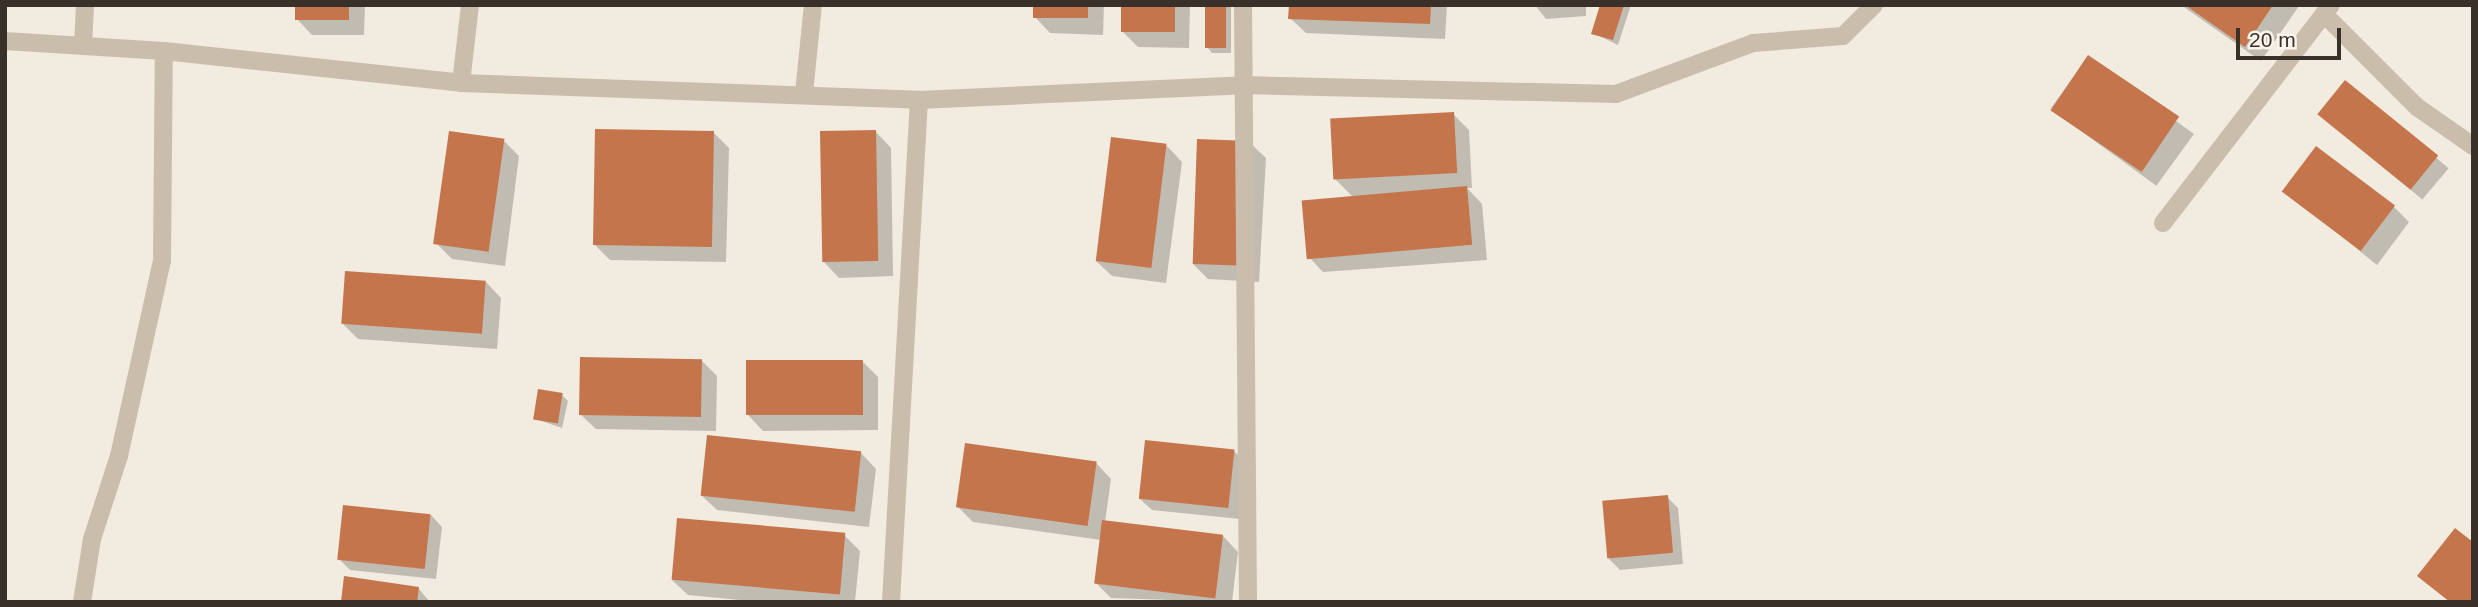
<!DOCTYPE html>
<style>
body{margin:0}
#map{position:relative;width:2478px;height:607px;overflow:hidden;background:#f2ebdf;font-family:Helvetica,sans-serif}
div>[style]{position:absolute}
.shadow>*{inset:0;background:#0003;transform-origin:0 0}
.building>*{inset:0;background:#c4754c;transform-origin:0 0}
.minor>*{height:18px;margin:-9px;padding:0 9px;transform-origin:9px;border-radius:9px;background:#cbbdab}
span{translate:-50% -50%;white-space:nowrap;text-align:center;line-height:1.15;-webkit-text-stroke:6px #faf5ec;paint-order:stroke}
.frame{position:absolute;inset:0;border:7px solid #39302a;pointer-events:none}
.scale{position:absolute;left:2236px;top:28px;width:105px;height:32px;box-sizing:border-box;border:4px solid #39302a;border-top:0;padding-left:9px;font-size:21px;line-height:24px;white-space:nowrap;color:#39302a;-webkit-text-stroke:5px #faf5ec;paint-order:stroke}
</style>
<div id="map">
<div class="shadow">
<div style="clip-path:polygon(297px 5px,365px 5px,364px 35px,312px 35px,297px 19px)"></div>
<div style="clip-path:polygon(1035px 5px,1104px 5px,1103px 35px,1050px 33px,1035px 17px)"></div>
<div style="clip-path:polygon(1123px 5px,1190px 5px,1189px 48px,1138px 47px,1122px 31px)"></div>
<div style="clip-path:polygon(1207px 5px,1231px 5px,1231px 53px,1212px 53px,1207px 47px)"></div>
<div style="clip-path:polygon(1291px 5px,1447px 5px,1445px 39px,1306px 33px,1290px 18px)"></div>
<div style="clip-path:polygon(1535px 5px,1586px 5px,1586px 16px,1546px 19px)"></div>
<div style="clip-path:polygon(1602px 5px,1631px 5px,1618px 45px,1593px 33px)"></div>
<div style="clip-path:polygon(2181px 5px,2298px 5px,2299px 6px,2261px 61px)"></div>
<div style="left:2088px;top:57px;width:131px;height:64px;rotate:36deg"></div>
<div style="left:2346px;top:82px;width:134px;height:41px;rotate:40deg"></div>
<div style="clip-path:polygon(1453px 114px,1469px 130px,1472px 188px,1467px 188px,1482px 204px,1487px 260px,1323px 272px,1308px 256px,1353px 197px,1335px 179px)"></div>
<div style="clip-path:polygon(713px 132px,729px 148px,726px 262px,610px 260px,595px 245px)"></div>
<div style="clip-path:polygon(876px 132px,891px 148px,893px 276px,839px 278px,824px 262px)"></div>
<div style="clip-path:polygon(503px 140px,519px 156px,505px 266px,452px 259px,437px 244px)"></div>
<div style="clip-path:polygon(1250px 143px,1266px 158px,1259px 282px,1208px 279px,1193px 264px)"></div>
<div style="clip-path:polygon(1167px 146px,1182px 162px,1166px 283px,1112px 276px,1096px 261px)"></div>
<div style="clip-path:polygon(2285px 191px,2394px 207px,2409px 222px,2377px 265px)"></div>
<div style="clip-path:polygon(486px 282px,501px 298px,497px 349px,358px 339px,343px 324px)"></div>
<div style="clip-path:polygon(701px 360px,717px 376px,716px 431px,596px 429px,580px 414px)"></div>
<div style="clip-path:polygon(863px 362px,878px 377px,878px 430px,763px 431px,748px 415px)"></div>
<div style="clip-path:polygon(562px 395px,568px 401px,562px 428px,533px 418px)"></div>
<div style="clip-path:polygon(1234px 451px,1245px 462px,1240px 519px,1152px 510px,1140px 499px)"></div>
<div style="clip-path:polygon(861px 453px,876px 469px,869px 527px,717px 510px,701px 495px)"></div>
<div style="clip-path:polygon(1096px 463px,1111px 479px,1105px 522px,1223px 536px,1238px 552px,1232px 602px,1111px 598px,1096px 583px,1101px 540px,973px 522px,957px 506px)"></div>
<div style="clip-path:polygon(1667px 497px,1678px 508px,1683px 564px,1620px 570px,1609px 559px)"></div>
<div style="clip-path:polygon(431px 515px,442px 527px,436px 579px,350px 570px,339px 559px)"></div>
<div style="clip-path:polygon(844px 535px,860px 551px,855px 602px,761px 602px,688px 595px,672px 580px)"></div>
<div style="clip-path:polygon(419px 589px,430px 602px,342px 602px)"></div>
</div>
<div class="building">
<div style="left:295px;top:5px;width:54px;height:15px"></div>
<div style="left:1033px;top:5px;width:55px;height:13px"></div>
<div style="left:1121px;top:5px;width:54px;height:27px"></div>
<div style="left:1205px;top:5px;width:21px;height:43px"></div>
<div style="clip-path:polygon(1289px 5px,1431px 5px,1430px 24px,1288px 19px)"></div>
<div style="clip-path:polygon(1600px 5px,1624px 5px,1613px 40px,1591px 34px)"></div>
<div style="clip-path:polygon(2185px 5px,2273px 5px,2245px 47px)"></div>
<div style="left:2088px;top:55px;width:110px;height:67px;rotate:34deg"></div>
<div style="left:2345px;top:80px;width:120px;height:44px;rotate:39deg"></div>
<div style="left:1454px;top:112px;width:61px;height:124px;rotate:87deg"></div>
<div style="left:595px;top:129px;width:119px;height:116px;rotate:1deg"></div>
<div style="left:876px;top:130px;width:131px;height:56px;rotate:89deg"></div>
<div style="left:449px;top:131px;width:56px;height:114px;rotate:8deg"></div>
<div style="left:1111px;top:137px;width:56px;height:125px;rotate:7deg"></div>
<div style="left:1197px;top:139px;width:54px;height:125px;rotate:2deg"></div>
<div style="left:2316px;top:146px;width:99px;height:57px;rotate:37deg"></div>
<div style="left:1467px;top:186px;width:59px;height:166px;rotate:85deg"></div>
<div style="left:345px;top:271px;width:141px;height:53px;rotate:4deg"></div>
<div style="left:580px;top:357px;width:122px;height:58px;rotate:1deg"></div>
<div style="left:863px;top:360px;width:55px;height:117px;rotate:90deg"></div>
<div style="left:538px;top:389px;width:25px;height:31px;rotate:9deg"></div>
<div style="left:707px;top:435px;width:155px;height:61px;rotate:6deg"></div>
<div style="left:1145px;top:440px;width:90px;height:59px;rotate:6deg"></div>
<div style="left:965px;top:443px;width:133px;height:65px;rotate:8deg"></div>
<div style="left:1668px;top:495px;width:58px;height:66px;rotate:85deg"></div>
<div style="left:343px;top:505px;width:88px;height:55px;rotate:6deg"></div>
<div style="left:677px;top:518px;width:169px;height:62px;rotate:5deg"></div>
<div style="left:1102px;top:520px;width:122px;height:64px;rotate:7deg"></div>
<div style="clip-path:polygon(2455px 528px,2473px 542px,2473px 602px,2450px 602px,2417px 576px)"></div>
<div style="clip-path:polygon(344px 576px,419px 587px,417px 602px,341px 602px)"></div>
</div>
<div class="minor">
<div style="left:1243px;top:5px;width:597px;rotate:89.52deg"></div>
<div style="left:2324px;top:14px;width:132px;rotate:45deg"></div>
<div style="left:2417px;top:107px;width:68px;rotate:34.9deg"></div>
<div style="left:5px;top:41px;width:159px;rotate:3.6deg"></div>
<div style="left:164px;top:51px;width:299px;rotate:6.1deg"></div>
<div style="left:461px;top:83px;width:458px;rotate:2.1deg"></div>
<div style="left:919px;top:100px;width:325px;rotate:-2.6deg"></div>
<div style="left:1244px;top:85px;width:372px;rotate:1.4deg"></div>
<div style="left:1616px;top:94px;width:146px;rotate:-20.4deg"></div>
<div style="left:1753px;top:43px;width:90px;rotate:-4.4deg"></div>
<div style="left:1843px;top:36px;width:44px;rotate:-45deg"></div>
<div style="left:83px;top:46px;width:41px;rotate:-87.2deg"></div>
<div style="left:461px;top:83px;width:79px;rotate:-83.4deg"></div>
<div style="left:804px;top:93px;width:88px;rotate:-84.2deg"></div>
<div style="left:2163px;top:223px;width:275px;rotate:-52.4deg"></div>
<div style="left:82px;top:602px;width:64px;rotate:-81deg"></div>
<div style="left:92px;top:539px;width:87px;rotate:-72deg"></div>
<div style="left:119px;top:456px;width:200px;rotate:-77.6deg"></div>
<div style="left:162px;top:261px;width:210px;rotate:-89.5deg"></div>
<div style="left:891px;top:602px;width:503px;rotate:-86.81deg"></div>
</div>
<div class="frame"></div>
<div class="scale">20 m</div>
</div>
